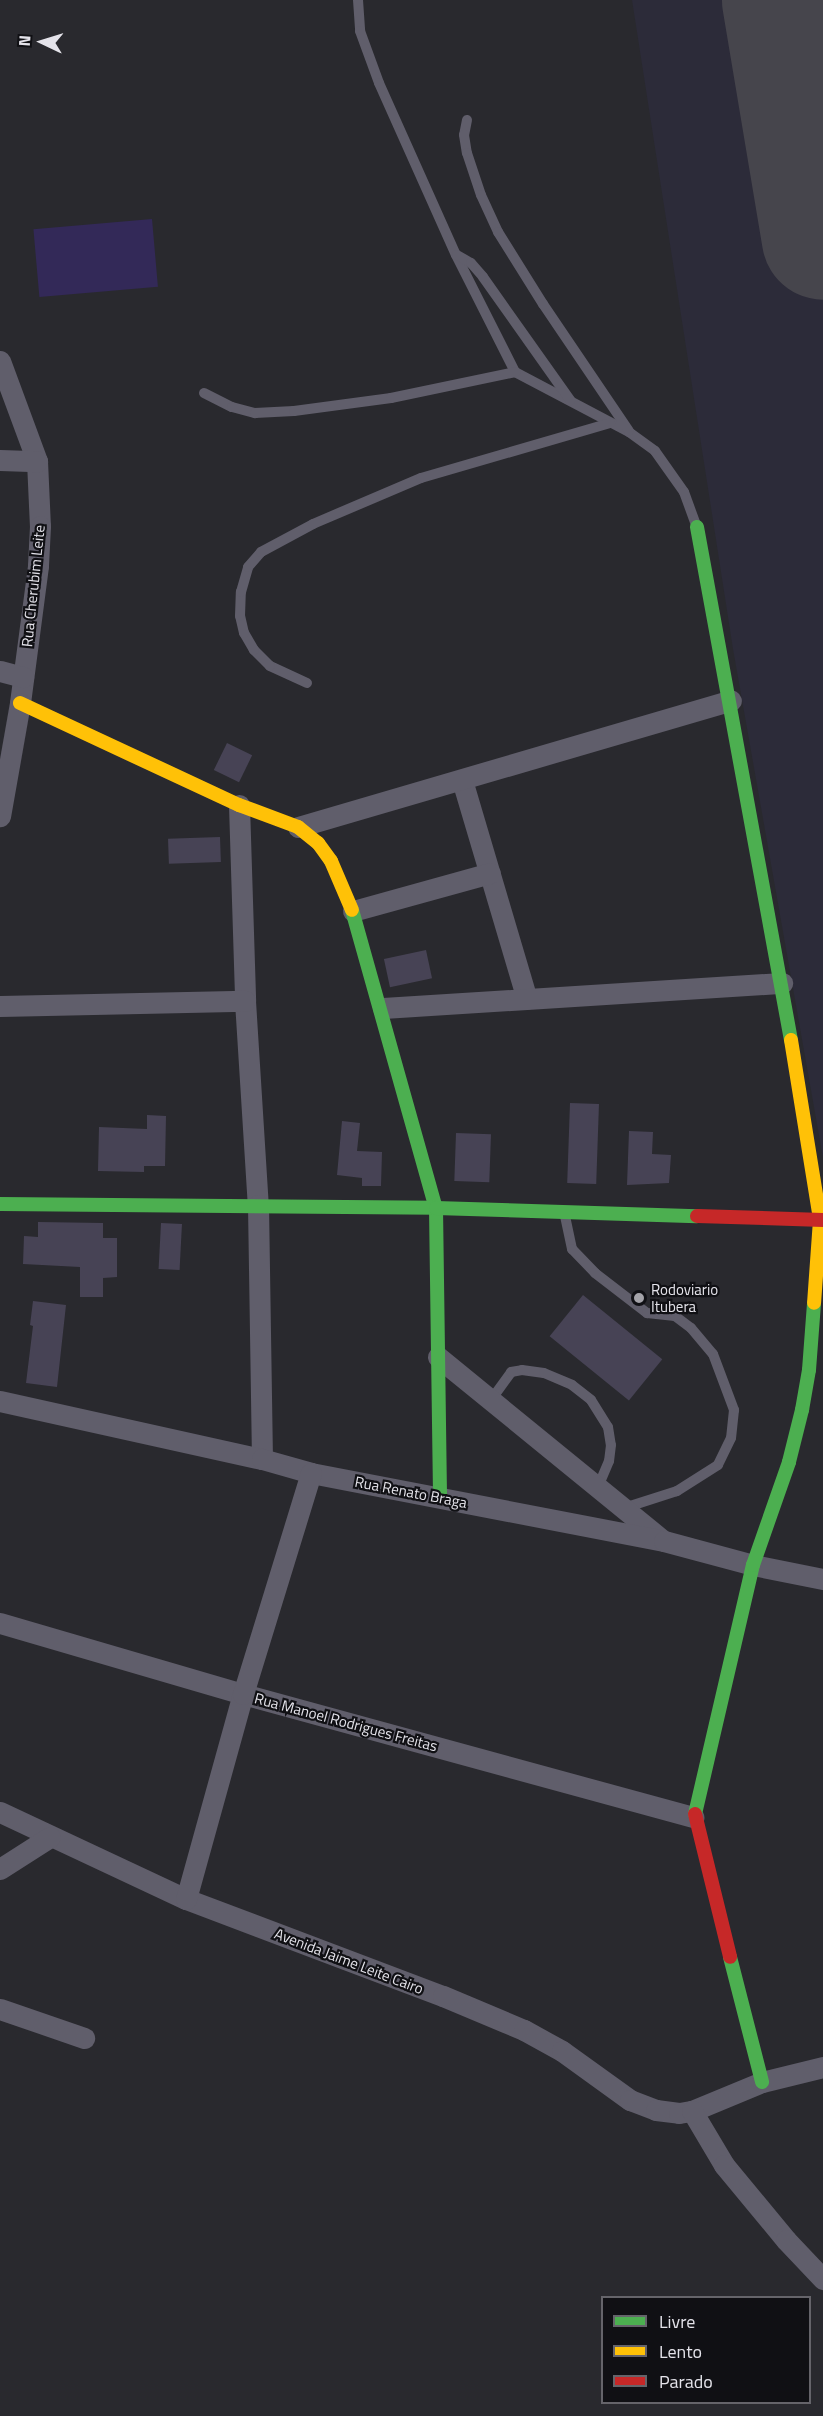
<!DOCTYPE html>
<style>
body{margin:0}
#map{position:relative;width:823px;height:2416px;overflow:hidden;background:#29292e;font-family:"Titillium Web",sans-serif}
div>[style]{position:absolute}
.built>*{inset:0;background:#2c2b39}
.green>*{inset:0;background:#332958;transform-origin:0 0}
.runway>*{height:123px;margin:-61.5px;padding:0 61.5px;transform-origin:61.5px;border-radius:61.5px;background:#46454c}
.building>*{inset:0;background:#474355;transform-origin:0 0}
.lane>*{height:10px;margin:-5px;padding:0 5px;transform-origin:5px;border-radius:5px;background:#605e6b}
.street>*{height:21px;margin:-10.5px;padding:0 10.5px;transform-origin:10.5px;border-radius:10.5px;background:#605e6b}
.fast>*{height:14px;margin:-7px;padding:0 7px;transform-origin:7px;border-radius:7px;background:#4caf50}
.slow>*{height:14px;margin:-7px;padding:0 7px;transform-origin:7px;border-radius:7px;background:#ffc107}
.jam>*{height:14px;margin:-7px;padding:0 7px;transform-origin:7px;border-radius:7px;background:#c62828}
.dots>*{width:16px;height:16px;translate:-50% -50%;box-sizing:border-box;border:3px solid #101014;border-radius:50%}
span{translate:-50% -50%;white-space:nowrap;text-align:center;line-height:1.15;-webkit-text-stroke:4.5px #101014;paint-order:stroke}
.street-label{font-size:15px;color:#e4e3ea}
.poi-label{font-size:15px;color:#e4e3ea}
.left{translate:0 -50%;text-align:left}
.legend{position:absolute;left:601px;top:2296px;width:210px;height:108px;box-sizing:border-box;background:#101014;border:2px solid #65646a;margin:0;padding:8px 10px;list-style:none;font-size:18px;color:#e4e3ea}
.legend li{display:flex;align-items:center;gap:12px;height:30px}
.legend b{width:30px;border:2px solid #65646a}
.north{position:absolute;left:12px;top:12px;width:60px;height:60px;-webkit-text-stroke:4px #101014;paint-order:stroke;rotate:274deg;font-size:16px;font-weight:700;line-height:24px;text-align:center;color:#e4e3ea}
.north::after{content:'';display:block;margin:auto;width:21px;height:27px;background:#e4e3ea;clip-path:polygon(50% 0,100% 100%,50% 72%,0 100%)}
</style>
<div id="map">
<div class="built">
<div style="clip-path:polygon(632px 0,823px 0,823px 1158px,733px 649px)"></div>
</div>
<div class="green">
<div style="left:152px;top:219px;width:68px;height:119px;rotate:85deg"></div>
</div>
<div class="runway">
<div style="left:783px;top:0;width:241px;rotate:80.5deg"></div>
</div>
<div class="building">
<div style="left:227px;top:743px;width:28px;height:30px;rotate:26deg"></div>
<div style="left:220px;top:837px;width:25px;height:52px;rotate:88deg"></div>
<div style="left:426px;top:950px;width:29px;height:43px;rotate:78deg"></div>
<div style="left:570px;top:1103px;width:29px;height:80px;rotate:2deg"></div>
<div style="clip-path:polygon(147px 1115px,166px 1116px,165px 1166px,144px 1166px,144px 1172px,98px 1171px,99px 1127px,147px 1129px)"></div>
<div style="clip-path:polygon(342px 1121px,360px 1123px,357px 1151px,382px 1152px,381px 1186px,362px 1186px,362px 1178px,337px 1175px)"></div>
<div style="clip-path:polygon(629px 1131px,653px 1132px,652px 1154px,671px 1155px,669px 1183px,627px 1185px)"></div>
<div style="left:456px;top:1133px;width:35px;height:48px;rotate:2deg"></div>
<div style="clip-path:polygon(38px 1222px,103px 1223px,103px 1238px,117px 1238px,117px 1277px,103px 1278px,103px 1297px,80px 1297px,80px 1267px,23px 1264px,24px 1236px,38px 1237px)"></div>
<div style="left:161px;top:1223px;width:21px;height:46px;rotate:3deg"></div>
<div style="left:583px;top:1295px;width:102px;height:53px;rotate:39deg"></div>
<div style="clip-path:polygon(33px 1301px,66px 1305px,57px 1387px,26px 1383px,33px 1326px,30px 1325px)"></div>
</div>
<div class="lane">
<div style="left:358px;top:0;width:31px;rotate:86deg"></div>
<div style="left:360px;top:31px;width:55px;rotate:69.9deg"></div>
<div style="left:379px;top:83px;width:188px;rotate:65.9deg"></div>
<div style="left:456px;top:255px;width:131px;rotate:63.2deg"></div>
<div style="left:515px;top:372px;width:129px;rotate:27.8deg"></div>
<div style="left:629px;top:432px;width:32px;rotate:36deg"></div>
<div style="left:655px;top:451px;width:50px;rotate:54.7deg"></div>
<div style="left:684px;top:492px;width:37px;rotate:70deg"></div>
<div style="left:467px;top:120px;width:15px;rotate:101deg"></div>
<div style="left:464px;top:135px;width:18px;rotate:81deg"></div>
<div style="left:467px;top:153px;width:44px;rotate:71.6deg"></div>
<div style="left:481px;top:195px;width:41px;rotate:65.3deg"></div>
<div style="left:498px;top:232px;width:85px;rotate:58deg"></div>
<div style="left:543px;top:304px;width:153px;rotate:55.9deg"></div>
<div style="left:457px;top:255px;width:16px;rotate:30deg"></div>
<div style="left:471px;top:263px;width:18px;rotate:49deg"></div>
<div style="left:483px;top:277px;width:151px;rotate:54.7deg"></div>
<div style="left:204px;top:393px;width:31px;rotate:27deg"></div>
<div style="left:232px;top:407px;width:24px;rotate:15deg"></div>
<div style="left:255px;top:413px;width:39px;rotate:-3deg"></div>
<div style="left:294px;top:411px;width:98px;rotate:-7.6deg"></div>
<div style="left:391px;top:398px;width:127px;rotate:-11.8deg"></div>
<div style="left:307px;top:683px;width:41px;rotate:-155.3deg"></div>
<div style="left:270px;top:666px;width:23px;rotate:-135deg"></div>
<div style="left:254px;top:650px;width:20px;rotate:-120deg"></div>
<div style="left:244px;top:633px;width:17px;rotate:-103deg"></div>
<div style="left:240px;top:616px;width:24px;rotate:-88deg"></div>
<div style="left:241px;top:592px;width:26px;rotate:-74deg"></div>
<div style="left:248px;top:567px;width:20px;rotate:-49deg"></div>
<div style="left:261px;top:552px;width:59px;rotate:-28.3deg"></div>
<div style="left:313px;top:524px;width:117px;rotate:-23.1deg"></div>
<div style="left:421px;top:478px;width:197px;rotate:-16.2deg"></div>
<div style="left:565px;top:1216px;width:34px;rotate:78deg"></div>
<div style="left:572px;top:1249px;width:33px;rotate:46deg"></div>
<div style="left:595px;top:1273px;width:66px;rotate:37.6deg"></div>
<div style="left:647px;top:1313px;width:28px;rotate:6deg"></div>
<div style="left:675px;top:1316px;width:20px;rotate:37deg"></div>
<div style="left:691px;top:1328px;width:34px;rotate:50deg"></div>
<div style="left:713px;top:1354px;width:60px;rotate:69.4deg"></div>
<div style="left:734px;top:1410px;width:28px;rotate:96deg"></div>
<div style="left:731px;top:1438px;width:30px;rotate:116deg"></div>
<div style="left:718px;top:1465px;width:49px;rotate:147.6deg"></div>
<div style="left:677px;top:1491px;width:56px;rotate:162.2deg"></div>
<div style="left:491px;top:1400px;width:34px;rotate:-54deg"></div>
<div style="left:511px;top:1372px;width:11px;rotate:-10deg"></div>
<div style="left:522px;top:1370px;width:22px;rotate:8deg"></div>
<div style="left:544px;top:1373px;width:30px;rotate:23deg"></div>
<div style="left:572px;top:1385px;width:24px;rotate:38deg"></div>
<div style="left:591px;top:1400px;width:32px;rotate:58deg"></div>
<div style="left:608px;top:1427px;width:18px;rotate:81deg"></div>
<div style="left:611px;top:1445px;width:16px;rotate:97deg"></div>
<div style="left:609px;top:1461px;width:28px;rotate:113deg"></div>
</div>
<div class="street">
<div style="left:0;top:361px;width:107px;rotate:69.7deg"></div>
<div style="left:37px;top:461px;width:65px;rotate:87.4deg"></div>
<div style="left:40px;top:526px;width:40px;rotate:92.9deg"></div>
<div style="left:38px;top:566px;width:138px;rotate:97.5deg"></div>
<div style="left:20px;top:703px;width:115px;rotate:100deg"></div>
<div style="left:0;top:460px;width:37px;rotate:2deg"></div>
<div style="left:0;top:671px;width:24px;rotate:15deg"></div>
<div style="left:462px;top:780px;width:228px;rotate:73.5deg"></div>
<div style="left:239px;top:805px;width:196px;rotate:88.2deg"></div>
<div style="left:245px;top:1001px;width:204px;rotate:86.4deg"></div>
<div style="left:258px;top:1205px;width:254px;rotate:89.1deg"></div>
<div style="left:298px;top:827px;width:451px;rotate:-16.3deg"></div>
<div style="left:353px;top:911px;width:142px;rotate:-15.5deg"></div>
<div style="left:0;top:1006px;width:245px;rotate:-1.2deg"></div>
<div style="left:383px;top:1008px;width:400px;rotate:-3.6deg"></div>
<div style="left:438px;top:1357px;width:288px;rotate:39.2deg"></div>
<div style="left:0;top:1401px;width:268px;rotate:12.5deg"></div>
<div style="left:262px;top:1459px;width:51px;rotate:15.9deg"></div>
<div style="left:311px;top:1473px;width:359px;rotate:10.9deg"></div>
<div style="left:664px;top:1541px;width:92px;rotate:15.1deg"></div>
<div style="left:753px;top:1565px;width:71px;rotate:11.3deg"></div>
<div style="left:0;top:1623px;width:253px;rotate:16.3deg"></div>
<div style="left:243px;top:1694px;width:467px;rotate:15.3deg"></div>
<div style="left:0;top:1812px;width:205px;rotate:25.1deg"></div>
<div style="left:186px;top:1899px;width:275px;rotate:20.7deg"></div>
<div style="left:443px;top:1996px;width:88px;rotate:22.8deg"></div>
<div style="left:524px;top:2030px;width:43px;rotate:28.9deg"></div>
<div style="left:562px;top:2051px;width:84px;rotate:35.8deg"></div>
<div style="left:630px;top:2100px;width:28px;rotate:21deg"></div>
<div style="left:656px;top:2110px;width:23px;rotate:7deg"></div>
<div style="left:679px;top:2113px;width:13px;rotate:-9deg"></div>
<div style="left:692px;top:2111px;width:76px;rotate:-22.5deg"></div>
<div style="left:762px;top:2082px;width:63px;rotate:-13.8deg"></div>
<div style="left:0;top:1869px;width:59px;rotate:-32.6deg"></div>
<div style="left:186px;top:1899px;width:213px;rotate:-74.5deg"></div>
<div style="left:243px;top:1694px;width:231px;rotate:-72.9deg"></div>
<div style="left:0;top:2009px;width:89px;rotate:19deg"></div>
<div style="left:692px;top:2111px;width:63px;rotate:59.3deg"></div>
<div style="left:724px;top:2165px;width:97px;rotate:50.4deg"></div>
<div style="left:786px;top:2240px;width:54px;rotate:46.5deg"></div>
</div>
<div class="fast">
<div style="left:697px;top:527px;width:522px;rotate:79.62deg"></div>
<div style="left:352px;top:910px;width:310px;rotate:74.3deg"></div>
<div style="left:436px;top:1208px;width:289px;rotate:89.2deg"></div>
<div style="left:0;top:1204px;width:436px;rotate:0.5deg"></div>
<div style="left:436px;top:1208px;width:261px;rotate:1.8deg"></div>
<div style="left:695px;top:1814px;width:256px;rotate:-76.9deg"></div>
<div style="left:753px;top:1565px;width:109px;rotate:-70.7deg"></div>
<div style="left:789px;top:1462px;width:54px;rotate:-76deg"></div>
<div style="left:802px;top:1410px;width:41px;rotate:-80.1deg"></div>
<div style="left:809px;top:1370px;width:67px;rotate:-85.7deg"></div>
<div style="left:730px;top:1957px;width:129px;rotate:75.6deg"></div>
</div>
<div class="slow">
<div style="left:20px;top:703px;width:242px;rotate:25deg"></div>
<div style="left:239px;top:805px;width:63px;rotate:20.4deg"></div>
<div style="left:298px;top:827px;width:26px;rotate:39deg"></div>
<div style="left:318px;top:843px;width:22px;rotate:54deg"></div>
<div style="left:331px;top:861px;width:53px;rotate:66.8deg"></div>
<div style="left:791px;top:1040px;width:182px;rotate:80.8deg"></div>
<div style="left:820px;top:1220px;width:83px;rotate:94.1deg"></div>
</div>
<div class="jam">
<div style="left:697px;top:1216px;width:126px;rotate:1.8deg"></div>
<div style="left:695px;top:1814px;width:147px;rotate:76.2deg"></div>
</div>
<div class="dots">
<div style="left:639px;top:1298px;background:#a3a2a8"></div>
</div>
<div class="street-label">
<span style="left:33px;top:586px;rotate:-84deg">Rua Cherubim Leite</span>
<span style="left:411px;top:1492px;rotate:11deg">Rua Renato Braga</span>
<span style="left:346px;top:1722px;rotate:15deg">Rua Manoel Rodrigues Freitas</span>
<span style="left:349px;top:1961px;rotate:21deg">Avenida Jaime Leite Cairo</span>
</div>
<div class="poi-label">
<span class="left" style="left:651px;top:1298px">Rodoviario<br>Itubera</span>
</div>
<ul class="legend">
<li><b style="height:8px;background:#4caf50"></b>Livre</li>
<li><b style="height:8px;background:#ffc107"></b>Lento</li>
<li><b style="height:8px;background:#c62828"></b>Parado</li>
</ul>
<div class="north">N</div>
</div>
